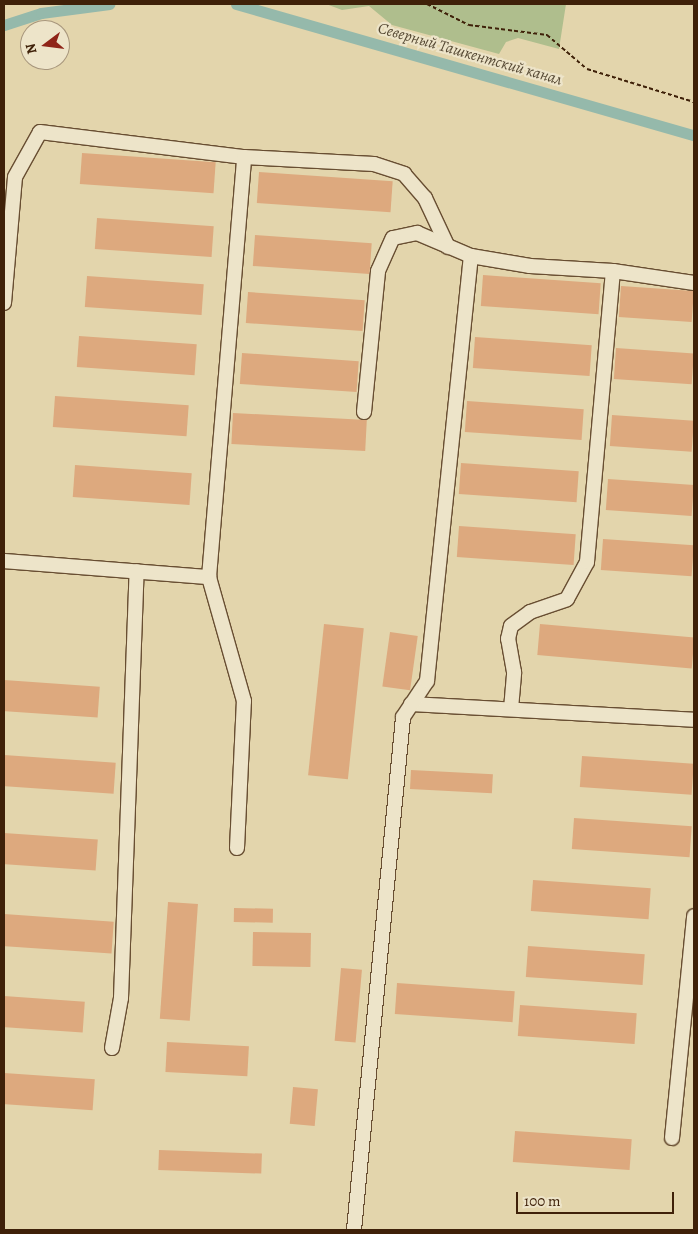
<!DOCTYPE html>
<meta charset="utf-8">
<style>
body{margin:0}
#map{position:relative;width:698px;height:1234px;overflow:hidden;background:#e3d5ac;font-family:Alegreya,serif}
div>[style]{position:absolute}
.green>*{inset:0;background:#afbe8d}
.canal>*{height:11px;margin:-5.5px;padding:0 5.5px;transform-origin:5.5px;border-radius:5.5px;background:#95b9ab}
.building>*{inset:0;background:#dda97e;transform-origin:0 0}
.path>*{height:2px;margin-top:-1px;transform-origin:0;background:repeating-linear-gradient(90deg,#3f2109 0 4px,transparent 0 6.5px)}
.roads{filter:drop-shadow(1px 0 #684e32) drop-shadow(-1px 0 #684e32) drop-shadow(0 1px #684e32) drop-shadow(0 -1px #684e32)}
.minor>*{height:14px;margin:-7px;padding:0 7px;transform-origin:7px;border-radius:7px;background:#ede4c9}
span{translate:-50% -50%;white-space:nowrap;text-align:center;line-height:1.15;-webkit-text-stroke:4.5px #ede4c9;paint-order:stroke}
.water-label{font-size:16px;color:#544732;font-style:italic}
.frame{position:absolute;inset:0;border:5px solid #3f2109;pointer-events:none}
.north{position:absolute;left:20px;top:20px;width:50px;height:50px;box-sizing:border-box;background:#ede4c9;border:1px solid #a7967c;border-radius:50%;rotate:255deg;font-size:14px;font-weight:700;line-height:20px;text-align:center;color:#3f2109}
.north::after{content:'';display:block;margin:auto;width:18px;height:22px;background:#8f2418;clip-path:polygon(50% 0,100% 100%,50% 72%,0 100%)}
.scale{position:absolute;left:516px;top:1192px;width:158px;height:22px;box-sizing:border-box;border:2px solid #3f2109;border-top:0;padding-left:6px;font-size:15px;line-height:18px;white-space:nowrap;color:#3f2109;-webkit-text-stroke:4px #ede4c9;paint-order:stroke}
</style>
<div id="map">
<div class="green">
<div style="clip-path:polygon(326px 4px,566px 4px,559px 49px,518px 38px,506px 42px,499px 54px,392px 25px,369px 6px,342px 10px)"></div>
</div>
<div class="canal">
<div style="left:236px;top:4px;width:476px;rotate:16deg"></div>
<div style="left:4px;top:25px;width:39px;rotate:-18deg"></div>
<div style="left:41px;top:13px;width:69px;rotate:-7.5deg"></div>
</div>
<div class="building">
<div style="left:82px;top:153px;width:134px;height:31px;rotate:4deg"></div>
<div style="left:259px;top:172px;width:134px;height:31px;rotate:4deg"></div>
<div style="left:97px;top:218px;width:117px;height:31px;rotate:4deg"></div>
<div style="left:255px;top:235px;width:117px;height:31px;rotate:4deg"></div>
<div style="left:483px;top:275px;width:118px;height:31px;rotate:4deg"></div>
<div style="left:87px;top:276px;width:117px;height:31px;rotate:4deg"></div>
<div style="left:621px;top:286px;width:73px;height:31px;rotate:4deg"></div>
<div style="left:248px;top:292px;width:117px;height:31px;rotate:4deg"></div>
<div style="left:79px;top:336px;width:118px;height:31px;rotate:4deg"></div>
<div style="left:475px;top:337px;width:117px;height:31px;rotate:4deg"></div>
<div style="left:616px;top:348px;width:78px;height:31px;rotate:4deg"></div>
<div style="left:242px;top:353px;width:117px;height:31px;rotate:4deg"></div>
<div style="left:55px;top:396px;width:134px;height:31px;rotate:4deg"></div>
<div style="left:467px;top:401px;width:117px;height:31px;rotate:4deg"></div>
<div style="left:233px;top:413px;width:134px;height:31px;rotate:3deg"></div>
<div style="left:612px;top:415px;width:82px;height:31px;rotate:4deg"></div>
<div style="left:461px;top:463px;width:118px;height:31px;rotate:4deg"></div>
<div style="left:75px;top:465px;width:117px;height:32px;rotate:4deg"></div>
<div style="left:608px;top:479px;width:86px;height:31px;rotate:4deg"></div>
<div style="left:459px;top:526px;width:117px;height:31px;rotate:4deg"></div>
<div style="left:603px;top:539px;width:91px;height:31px;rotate:4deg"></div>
<div style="left:324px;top:624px;width:40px;height:152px;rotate:6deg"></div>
<div style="left:540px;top:624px;width:155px;height:31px;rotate:5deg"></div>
<div style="left:390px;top:632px;width:28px;height:55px;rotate:8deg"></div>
<div style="left:4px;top:680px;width:96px;height:31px;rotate:4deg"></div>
<div style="left:4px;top:755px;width:112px;height:31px;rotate:4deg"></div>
<div style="left:582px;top:756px;width:112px;height:31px;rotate:4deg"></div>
<div style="left:411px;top:770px;width:82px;height:19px;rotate:3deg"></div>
<div style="left:574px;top:818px;width:118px;height:31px;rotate:4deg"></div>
<div style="left:4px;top:833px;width:94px;height:31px;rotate:4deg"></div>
<div style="left:533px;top:880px;width:118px;height:31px;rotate:4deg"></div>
<div style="left:168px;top:902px;width:30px;height:117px;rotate:4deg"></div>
<div style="left:234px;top:908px;width:39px;height:14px;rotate:1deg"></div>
<div style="left:4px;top:914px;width:110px;height:32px;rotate:4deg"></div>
<div style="left:253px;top:932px;width:58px;height:34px;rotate:1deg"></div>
<div style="left:528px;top:946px;width:117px;height:31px;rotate:4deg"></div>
<div style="left:341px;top:968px;width:21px;height:73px;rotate:5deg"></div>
<div style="left:397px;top:983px;width:118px;height:31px;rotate:4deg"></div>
<div style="left:4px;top:996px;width:81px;height:31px;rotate:4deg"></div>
<div style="left:520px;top:1005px;width:117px;height:31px;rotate:4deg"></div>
<div style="left:167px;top:1042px;width:82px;height:30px;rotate:3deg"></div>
<div style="left:4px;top:1073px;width:91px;height:31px;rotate:4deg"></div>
<div style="left:293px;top:1087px;width:25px;height:37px;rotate:5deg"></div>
<div style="left:515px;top:1131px;width:117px;height:31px;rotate:4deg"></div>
<div style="left:159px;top:1150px;width:103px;height:20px;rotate:2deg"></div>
</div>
<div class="path">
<div style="left:427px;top:4px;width:47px;rotate:26.6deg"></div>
<div style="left:469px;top:25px;width:79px;rotate:7.3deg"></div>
<div style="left:547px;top:35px;width:52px;rotate:40.4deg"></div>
<div style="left:587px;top:69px;width:112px;rotate:17.1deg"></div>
</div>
<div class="roads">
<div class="minor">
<div style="left:4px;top:303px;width:126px;rotate:-85deg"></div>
<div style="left:15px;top:177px;width:51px;rotate:-60.9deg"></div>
<div style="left:40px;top:132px;width:206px;rotate:7deg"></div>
<div style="left:244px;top:157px;width:130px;rotate:3.1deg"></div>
<div style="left:374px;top:164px;width:32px;rotate:18deg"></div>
<div style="left:404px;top:174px;width:32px;rotate:49deg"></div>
<div style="left:425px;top:198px;width:54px;rotate:64.9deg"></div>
<div style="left:364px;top:412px;width:142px;rotate:-84.3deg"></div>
<div style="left:378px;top:271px;width:36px;rotate:-66deg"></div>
<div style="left:393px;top:238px;width:25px;rotate:-12deg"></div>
<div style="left:417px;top:233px;width:59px;rotate:23.1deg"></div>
<div style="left:471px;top:256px;width:60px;rotate:9.6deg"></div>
<div style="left:530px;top:266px;width:83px;rotate:3.4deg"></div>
<div style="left:613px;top:271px;width:82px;rotate:8.4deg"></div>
<div style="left:4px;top:561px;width:206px;rotate:4.5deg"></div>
<div style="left:411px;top:704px;width:283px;rotate:3.2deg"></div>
<div style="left:511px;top:709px;width:37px;rotate:-85deg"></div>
<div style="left:514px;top:672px;width:34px;rotate:-100deg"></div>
<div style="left:508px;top:639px;width:13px;rotate:-77deg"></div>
<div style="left:511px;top:626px;width:24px;rotate:-36deg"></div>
<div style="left:530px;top:612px;width:39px;rotate:-19deg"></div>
<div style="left:567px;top:599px;width:42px;rotate:-61.6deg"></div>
<div style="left:587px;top:562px;width:292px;rotate:-84.9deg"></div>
<div style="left:237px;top:848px;width:147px;rotate:-87.3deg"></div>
<div style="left:244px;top:701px;width:129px;rotate:-105.8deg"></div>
<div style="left:209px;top:577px;width:421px;rotate:-85.2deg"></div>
<div style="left:112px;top:1048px;width:51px;rotate:-79.8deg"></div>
<div style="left:121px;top:998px;width:427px;rotate:-87.9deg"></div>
<div style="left:672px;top:1138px;width:223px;rotate:-84.3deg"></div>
<div style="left:354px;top:1230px;width:515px;rotate:-84.54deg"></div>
<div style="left:403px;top:717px;width:43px;rotate:-56.3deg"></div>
<div style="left:427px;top:681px;width:427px;rotate:-84.1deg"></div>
</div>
</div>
<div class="water-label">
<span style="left:470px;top:54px;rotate:16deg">Северный Ташкентский канал</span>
</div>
<div class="frame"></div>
<div class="north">N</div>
<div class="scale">100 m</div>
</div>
